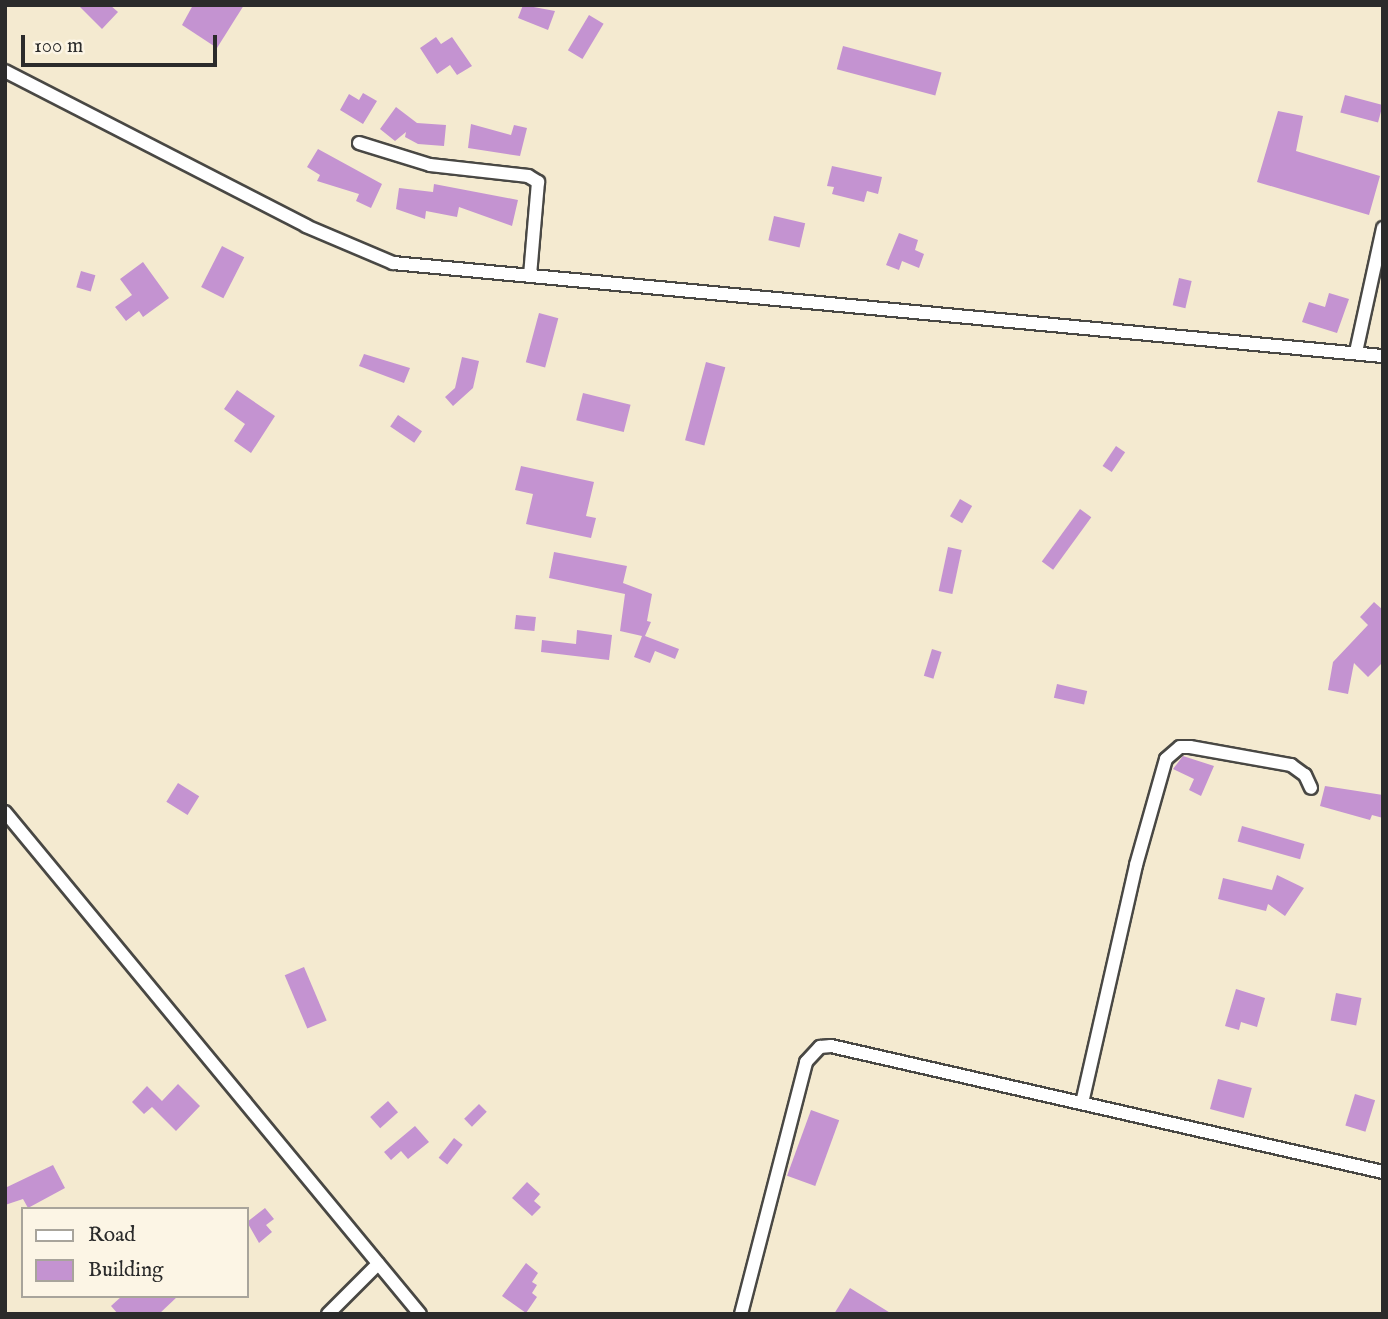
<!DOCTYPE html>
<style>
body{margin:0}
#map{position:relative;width:1388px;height:1319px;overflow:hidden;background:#f4ead0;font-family:"IM FELL English",serif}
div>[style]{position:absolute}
.building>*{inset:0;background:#c493d1;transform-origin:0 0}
.roads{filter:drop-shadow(2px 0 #494844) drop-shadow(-2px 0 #494844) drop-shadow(0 2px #494844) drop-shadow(0 -2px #494844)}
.street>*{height:12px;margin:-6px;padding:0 6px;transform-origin:6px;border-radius:6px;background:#fff}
span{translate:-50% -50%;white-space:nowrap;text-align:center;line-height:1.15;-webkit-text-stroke:7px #fcf5e5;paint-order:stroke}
.frame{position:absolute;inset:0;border:7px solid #2b2b2b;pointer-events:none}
.legend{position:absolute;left:21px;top:1207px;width:228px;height:91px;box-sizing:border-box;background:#fcf5e5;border:2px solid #a8a49b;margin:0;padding:9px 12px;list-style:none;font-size:21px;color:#2b2b2b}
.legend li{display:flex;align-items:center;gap:14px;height:35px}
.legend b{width:35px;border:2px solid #a8a49b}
.scale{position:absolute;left:21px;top:35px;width:196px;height:32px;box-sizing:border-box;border:4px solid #2b2b2b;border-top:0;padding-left:9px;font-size:21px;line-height:24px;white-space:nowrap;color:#2b2b2b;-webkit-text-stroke:5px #fcf5e5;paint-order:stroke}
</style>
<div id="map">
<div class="building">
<div style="clip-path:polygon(78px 5px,110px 5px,118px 12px,102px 29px)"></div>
<div style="clip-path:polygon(193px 5px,244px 5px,217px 48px,182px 25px)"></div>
<div style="clip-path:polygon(523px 5px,555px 11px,548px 30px,518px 18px)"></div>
<div style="left:589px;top:15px;width:17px;height:41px;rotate:31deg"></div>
<div style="clip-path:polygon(436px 37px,441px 44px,452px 37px,472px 66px,457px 75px,450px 65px,437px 74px,420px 48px)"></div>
<div style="left:843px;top:46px;width:102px;height:24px;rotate:15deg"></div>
<div style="clip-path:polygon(363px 93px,377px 101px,363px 124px,340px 110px,349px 94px,359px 100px)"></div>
<div style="left:1345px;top:95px;width:39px;height:18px;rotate:15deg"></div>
<div style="clip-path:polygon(396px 107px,417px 123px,446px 125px,444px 146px,418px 144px,405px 137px,406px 132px,395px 141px,380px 129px)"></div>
<div style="clip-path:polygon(1278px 111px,1303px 116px,1296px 151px,1380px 176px,1369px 215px,1257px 182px)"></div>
<div style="clip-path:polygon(471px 124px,511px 135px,514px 125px,527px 128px,520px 156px,468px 148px)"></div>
<div style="clip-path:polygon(318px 149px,382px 184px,371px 208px,356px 201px,359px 194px,317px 181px,320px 175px,307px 167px)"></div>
<div style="clip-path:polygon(832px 166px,882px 177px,878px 194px,867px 191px,864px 202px,832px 194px,834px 187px,827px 186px)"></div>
<div style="clip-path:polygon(434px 184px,518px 200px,512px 226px,459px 207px,457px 217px,426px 211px,425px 219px,396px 209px,399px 188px,433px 192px)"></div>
<div style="left:774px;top:216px;width:32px;height:25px;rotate:13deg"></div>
<div style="clip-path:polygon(899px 233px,918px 240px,915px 250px,924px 254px,919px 268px,902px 261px,899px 270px,886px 265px)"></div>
<div style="left:222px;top:246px;width:25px;height:46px;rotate:27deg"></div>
<div style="clip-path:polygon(143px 262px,169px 298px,143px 317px,139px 311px,126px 321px,115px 307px,132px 295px,120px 279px)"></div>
<div style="left:81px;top:271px;width:15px;height:17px;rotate:16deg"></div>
<div style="left:1179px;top:278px;width:13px;height:28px;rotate:13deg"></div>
<div style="clip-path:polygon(1329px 293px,1349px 299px,1337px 333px,1302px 322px,1309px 302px,1325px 307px)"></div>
<div style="left:539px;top:313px;width:20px;height:51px;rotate:15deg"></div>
<div style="clip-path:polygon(364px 354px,410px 368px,404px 383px,359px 366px)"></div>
<div style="clip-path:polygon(462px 357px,479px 361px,473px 388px,453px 406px,445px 397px,455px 388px)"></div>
<div style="left:706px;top:362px;width:20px;height:81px;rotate:15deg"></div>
<div style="clip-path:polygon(237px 390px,275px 416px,251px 453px,234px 441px,245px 424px,224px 409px)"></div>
<div style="left:583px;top:393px;width:49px;height:28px;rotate:14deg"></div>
<div style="left:398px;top:415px;width:29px;height:14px;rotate:34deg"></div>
<div style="left:1116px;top:446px;width:11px;height:24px;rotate:34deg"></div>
<div style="clip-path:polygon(521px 466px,594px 482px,586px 516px,596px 518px,591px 538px,526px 524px,533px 494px,515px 490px)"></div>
<div style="left:960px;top:499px;width:14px;height:20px;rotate:30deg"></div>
<div style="left:1080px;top:509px;width:14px;height:65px;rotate:36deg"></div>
<div style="left:948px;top:547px;width:14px;height:45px;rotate:12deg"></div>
<div style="clip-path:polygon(554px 552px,627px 566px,623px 583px,652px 594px,647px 621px,651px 622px,645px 636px,679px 649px,675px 659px,655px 651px,650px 663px,634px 657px,642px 636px,620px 631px,625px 594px,549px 578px)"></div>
<div style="clip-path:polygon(1374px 602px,1383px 610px,1383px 662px,1368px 677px,1354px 663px,1348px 694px,1328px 690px,1333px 662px,1368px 625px,1360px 617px)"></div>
<div style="left:516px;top:615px;width:20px;height:14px;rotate:6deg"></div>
<div style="clip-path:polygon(577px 630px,612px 635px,609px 660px,541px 652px,542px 640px,576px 644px)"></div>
<div style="left:932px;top:649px;width:10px;height:28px;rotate:17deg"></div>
<div style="left:1057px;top:684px;width:31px;height:14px;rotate:13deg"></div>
<div style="clip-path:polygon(1183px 756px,1214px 766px,1201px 796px,1189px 790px,1194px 779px,1173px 769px)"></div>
<div style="left:178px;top:783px;width:25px;height:22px;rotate:32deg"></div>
<div style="clip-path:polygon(1325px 786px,1383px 795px,1383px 818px,1372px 815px,1370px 820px,1320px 806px)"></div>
<div style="left:1242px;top:826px;width:65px;height:16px;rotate:16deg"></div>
<div style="clip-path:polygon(1277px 875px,1304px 888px,1285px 916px,1268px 904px,1266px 911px,1218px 899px,1223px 878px,1272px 890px)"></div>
<div style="left:304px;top:967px;width:58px;height:21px;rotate:67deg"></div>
<div style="clip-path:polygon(1236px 989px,1265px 998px,1257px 1027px,1241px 1022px,1239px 1030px,1225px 1026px)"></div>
<div style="left:1336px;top:993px;width:26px;height:28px;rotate:11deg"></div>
<div style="left:1218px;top:1079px;width:35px;height:31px;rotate:15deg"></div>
<div style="clip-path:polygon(178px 1084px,200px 1106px,176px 1131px,152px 1107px,144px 1114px,132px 1102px,147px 1086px,162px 1101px)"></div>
<div style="left:1355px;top:1094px;width:21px;height:33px;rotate:17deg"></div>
<div style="left:388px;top:1101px;width:15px;height:24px;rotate:48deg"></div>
<div style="left:479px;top:1104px;width:11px;height:21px;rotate:45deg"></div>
<div style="left:811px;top:1110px;width:30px;height:70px;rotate:20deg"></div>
<div style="clip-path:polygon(415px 1126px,429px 1142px,408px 1159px,401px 1151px,391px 1160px,384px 1152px)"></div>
<div style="left:454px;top:1138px;width:11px;height:25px;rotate:38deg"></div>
<div style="clip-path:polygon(53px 1165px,65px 1188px,28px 1208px,23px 1199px,5px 1205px,5px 1188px)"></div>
<div style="clip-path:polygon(527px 1182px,540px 1194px,534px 1201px,541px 1207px,532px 1216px,512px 1198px)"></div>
<div style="clip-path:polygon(265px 1208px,274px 1219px,266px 1225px,272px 1232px,259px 1243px,247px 1222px)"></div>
<div style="clip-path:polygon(526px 1263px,538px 1273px,532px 1282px,537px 1285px,532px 1293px,537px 1297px,526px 1313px,502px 1296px)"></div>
<div style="clip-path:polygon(850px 1288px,892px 1314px,834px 1314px)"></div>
<div style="clip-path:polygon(122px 1296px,178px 1296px,159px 1314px,118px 1314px,111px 1306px)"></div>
</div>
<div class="roads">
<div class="street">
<div style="left:5px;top:71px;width:339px;rotate:27.2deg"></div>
<div style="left:306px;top:226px;width:95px;rotate:23deg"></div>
<div style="left:393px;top:263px;width:994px;rotate:5.37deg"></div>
<div style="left:359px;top:143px;width:74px;rotate:17.2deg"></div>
<div style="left:430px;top:165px;width:99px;rotate:6.4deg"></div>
<div style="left:528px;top:176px;width:12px;rotate:31deg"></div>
<div style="left:538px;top:182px;width:93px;rotate:94.9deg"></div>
<div style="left:1356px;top:352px;width:127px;rotate:-77.7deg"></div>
<div style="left:5px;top:812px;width:651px;rotate:50.42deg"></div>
<div style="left:1082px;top:1103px;width:244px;rotate:-77.2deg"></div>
<div style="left:1136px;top:865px;width:110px;rotate:-74.2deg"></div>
<div style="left:1166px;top:759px;width:18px;rotate:-41deg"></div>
<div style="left:1180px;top:747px;width:10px"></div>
<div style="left:1190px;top:747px;width:103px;rotate:10.1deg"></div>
<div style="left:1291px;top:765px;width:17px;rotate:36deg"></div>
<div style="left:1305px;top:775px;width:14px;rotate:65deg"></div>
<div style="left:328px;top:1314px;width:71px;rotate:-45deg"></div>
<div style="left:741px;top:1314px;width:260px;rotate:-75.5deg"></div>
<div style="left:806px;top:1062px;width:21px;rotate:-47deg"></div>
<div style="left:820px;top:1047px;width:11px;rotate:-5deg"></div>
<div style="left:831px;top:1046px;width:566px;rotate:12.86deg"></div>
</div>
</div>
<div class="frame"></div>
<ul class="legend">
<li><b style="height:9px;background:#fff"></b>Road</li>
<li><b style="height:19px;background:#c493d1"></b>Building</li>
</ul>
<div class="scale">100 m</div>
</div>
